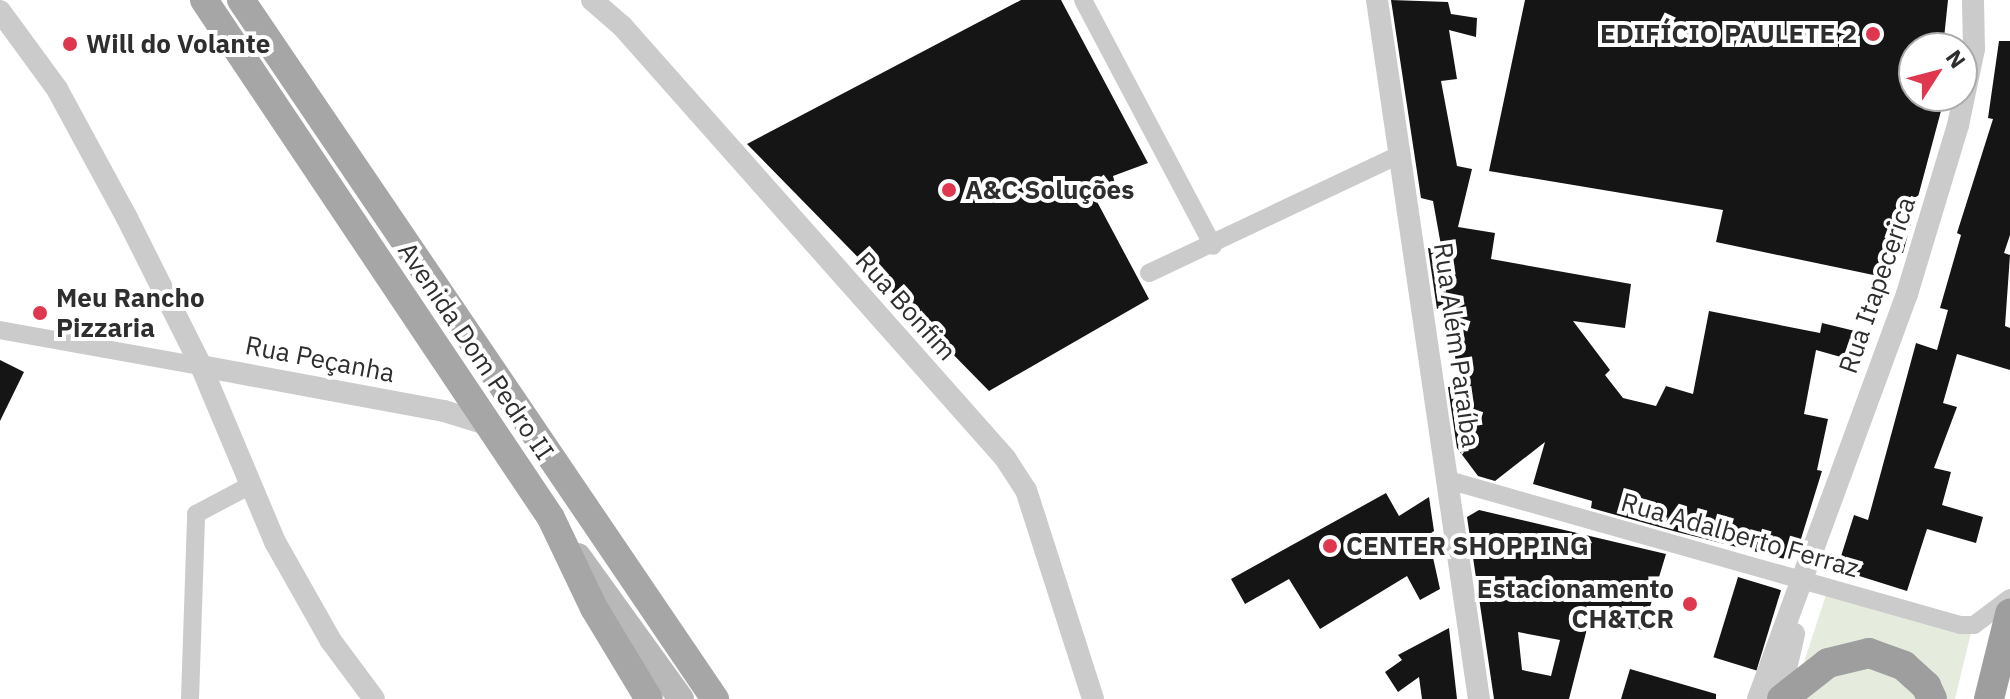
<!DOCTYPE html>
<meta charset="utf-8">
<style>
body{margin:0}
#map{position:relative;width:2010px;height:699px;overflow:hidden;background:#fff;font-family:"IBM Plex Sans",sans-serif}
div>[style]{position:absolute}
.green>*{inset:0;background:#e5ebdd}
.building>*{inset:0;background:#151515;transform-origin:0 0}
.minor>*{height:18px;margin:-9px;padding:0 9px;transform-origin:9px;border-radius:9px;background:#cbcbcb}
.tertiary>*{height:22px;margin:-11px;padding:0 11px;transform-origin:11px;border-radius:11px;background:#cbcbcb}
.secondary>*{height:26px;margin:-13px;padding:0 13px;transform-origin:13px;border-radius:13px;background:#b8b8b8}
.primary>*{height:28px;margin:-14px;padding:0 14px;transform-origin:14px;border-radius:14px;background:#a6a6a6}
.trunk>*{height:30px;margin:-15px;padding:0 15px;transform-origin:15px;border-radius:15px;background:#9e9e9e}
.dots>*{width:22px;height:22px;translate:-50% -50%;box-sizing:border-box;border:4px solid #fff;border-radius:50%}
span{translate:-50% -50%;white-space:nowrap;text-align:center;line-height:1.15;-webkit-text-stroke:8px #fff;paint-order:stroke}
.poi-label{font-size:26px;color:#2e2e2e;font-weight:700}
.right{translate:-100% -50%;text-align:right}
.left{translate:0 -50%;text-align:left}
.street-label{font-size:26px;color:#2e2e2e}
.north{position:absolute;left:1898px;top:32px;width:80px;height:80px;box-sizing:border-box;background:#fff;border:2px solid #ababab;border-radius:50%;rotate:54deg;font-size:22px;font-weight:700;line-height:32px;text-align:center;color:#2e2e2e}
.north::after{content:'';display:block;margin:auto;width:28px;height:36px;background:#df374e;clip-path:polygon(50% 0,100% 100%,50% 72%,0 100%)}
</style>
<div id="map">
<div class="green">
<div style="clip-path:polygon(1827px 592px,1971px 633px,1955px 699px,1941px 699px,1920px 664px,1804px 662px)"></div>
<div style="clip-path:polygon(1844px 667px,1889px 667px,1924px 699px,1803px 699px)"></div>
</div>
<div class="building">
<div style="clip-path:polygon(1021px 0,1061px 0,1148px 163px,1113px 176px,1115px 184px,1094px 196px,1149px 299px,989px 391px,747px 144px)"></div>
<div style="clip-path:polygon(1391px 0,1448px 2px,1451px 14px,1477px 18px,1476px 37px,1449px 30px,1457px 79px,1441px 81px,1457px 166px,1472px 169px,1458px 227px,1495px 233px,1491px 259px,1631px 284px,1625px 328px,1573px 321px,1610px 370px,1605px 375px,1623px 398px,1656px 406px,1666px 386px,1693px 394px,1709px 311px,1820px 333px,1822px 323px,1855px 331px,1848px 359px,1816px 350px,1804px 414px,1828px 419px,1817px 470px,1822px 471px,1796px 555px,1789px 560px,1677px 532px,1591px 508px,1592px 501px,1533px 484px,1545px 442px,1495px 481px,1478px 476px,1457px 448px,1448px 387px,1460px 386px,1446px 303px,1437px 309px,1428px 248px,1442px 251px,1433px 201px,1421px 198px)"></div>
<div style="clip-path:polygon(1525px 0,1948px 0,1943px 48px,1914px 48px,1914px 96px,1945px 96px,1903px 253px,1889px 249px,1883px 277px,1716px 242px,1723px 210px,1489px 171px)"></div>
<div style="clip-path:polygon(1999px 41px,2010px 41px,2010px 235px,2004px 253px,2010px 255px,2005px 326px,2010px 328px,2010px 370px,1957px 354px,1943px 403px,1957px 407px,1934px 468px,1951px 472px,1942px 505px,1983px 517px,1976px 543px,1927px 529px,1907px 591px,1837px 569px,1854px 515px,1868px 520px,1916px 343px,1937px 350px,1948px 310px,1940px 308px,1961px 235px,1957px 233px,1993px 119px,1988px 118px)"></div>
<div style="clip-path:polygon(0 360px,24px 372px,0 421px)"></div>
<div style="clip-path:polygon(1386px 493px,1399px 516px,1429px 497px,1434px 531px,1428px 535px,1440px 589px,1420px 600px,1407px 576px,1320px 629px,1289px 579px,1245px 604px,1231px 579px)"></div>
<div style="clip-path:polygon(evenodd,1479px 510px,1666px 554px,1643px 630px,1590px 617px,1569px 699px,1494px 699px,1467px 517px,1479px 510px,1518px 632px,1560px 640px,1551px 676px,1522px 670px,1518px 632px)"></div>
<div style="left:1738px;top:577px;width:45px;height:84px;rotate:17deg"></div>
<div style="clip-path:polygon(1449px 628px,1457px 699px,1422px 699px,1419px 677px,1398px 692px,1385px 672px,1402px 660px,1398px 655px)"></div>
<div style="clip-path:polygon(1630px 669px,1716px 694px,1716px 699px,1621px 699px)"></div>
</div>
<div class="minor">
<div style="left:1083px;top:0;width:278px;rotate:62.1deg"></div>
<div style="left:1149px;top:273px;width:279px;rotate:-25.3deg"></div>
<div style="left:0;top:330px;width:204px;rotate:10.2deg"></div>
<div style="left:1448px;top:480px;width:532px;rotate:15.81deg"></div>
<div style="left:1960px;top:625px;width:14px"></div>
<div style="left:1974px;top:625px;width:45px;rotate:-36.9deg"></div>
<div style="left:190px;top:699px;width:185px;rotate:-88.1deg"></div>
<div style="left:196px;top:514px;width:62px;rotate:-27.8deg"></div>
</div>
<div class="tertiary">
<div style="left:592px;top:0;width:40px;rotate:41deg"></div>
<div style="left:622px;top:26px;width:577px;rotate:48.44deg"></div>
<div style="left:1005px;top:458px;width:38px;rotate:57deg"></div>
<div style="left:1026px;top:490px;width:219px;rotate:72.2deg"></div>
<div style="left:1377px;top:0;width:706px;rotate:81.7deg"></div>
<div style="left:0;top:11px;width:97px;rotate:53.8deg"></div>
<div style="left:57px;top:89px;width:145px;rotate:61.5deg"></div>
<div style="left:126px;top:216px;width:168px;rotate:63.4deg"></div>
<div style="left:201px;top:366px;width:191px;rotate:67.2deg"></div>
<div style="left:275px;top:542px;width:114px;rotate:60.5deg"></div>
<div style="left:331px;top:641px;width:72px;rotate:53.4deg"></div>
<div style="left:201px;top:366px;width:247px;rotate:10.5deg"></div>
<div style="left:444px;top:411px;width:44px;rotate:17.2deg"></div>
<div style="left:1758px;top:699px;width:432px;rotate:-69.8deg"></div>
<div style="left:1907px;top:294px;width:177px;rotate:-73.2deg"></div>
<div style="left:1958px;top:125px;width:78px;rotate:-78.1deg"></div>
<div style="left:1974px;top:49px;width:49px;rotate:-91.2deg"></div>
<div style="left:1779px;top:699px;width:67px;rotate:-77deg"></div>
</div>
<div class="secondary">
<div style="left:578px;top:556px;width:176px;rotate:54.2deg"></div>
</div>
<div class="primary">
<div style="left:204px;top:0;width:623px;rotate:56.18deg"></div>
<div style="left:551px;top:518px;width:100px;rotate:64.5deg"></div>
<div style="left:594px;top:608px;width:106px;rotate:58.9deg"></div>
<div style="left:241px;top:0;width:845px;rotate:55.86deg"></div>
</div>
<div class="trunk">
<div style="left:1782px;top:699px;width:58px;rotate:-38deg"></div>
<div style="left:1828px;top:663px;width:42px;rotate:-13.7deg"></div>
<div style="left:1869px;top:653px;width:37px;rotate:20deg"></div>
<div style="left:1904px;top:666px;width:30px;rotate:42deg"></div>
<div style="left:1926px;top:686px;width:14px;rotate:65deg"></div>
<div style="left:1989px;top:699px;width:88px;rotate:-76.1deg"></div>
</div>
<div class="dots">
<div style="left:1873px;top:34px;background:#df374e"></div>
<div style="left:70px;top:44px;background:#df374e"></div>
<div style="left:949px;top:190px;background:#df374e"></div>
<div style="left:40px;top:313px;background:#df374e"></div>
<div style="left:1330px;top:546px;background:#df374e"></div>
<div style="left:1690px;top:604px;background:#df374e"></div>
</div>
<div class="poi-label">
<span class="right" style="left:1857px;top:34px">EDIFÍCIO PAULETE 2</span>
<span class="left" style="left:86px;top:44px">Will do Volante</span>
<span class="left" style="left:965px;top:190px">A&amp;C Soluções</span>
<span class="left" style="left:56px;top:313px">Meu Rancho<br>Pizzaria</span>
<span class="left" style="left:1346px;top:546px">CENTER SHOPPING</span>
<span class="right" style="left:1674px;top:604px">Estacionamento<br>CH&amp;TCR</span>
</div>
<div class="street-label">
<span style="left:1877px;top:285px;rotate:-71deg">Rua Itapecerica</span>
<span style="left:906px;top:306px;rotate:48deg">Rua Bonfim</span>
<span style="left:1457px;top:345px;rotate:82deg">Rua Além Paraíba</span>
<span style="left:476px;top:351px;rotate:56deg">Avenida Dom Pedro II</span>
<span style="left:320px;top:359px;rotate:11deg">Rua Peçanha</span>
<span style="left:1740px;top:535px;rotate:16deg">Rua Adalberto Ferraz</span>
</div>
<div class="north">N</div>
</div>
